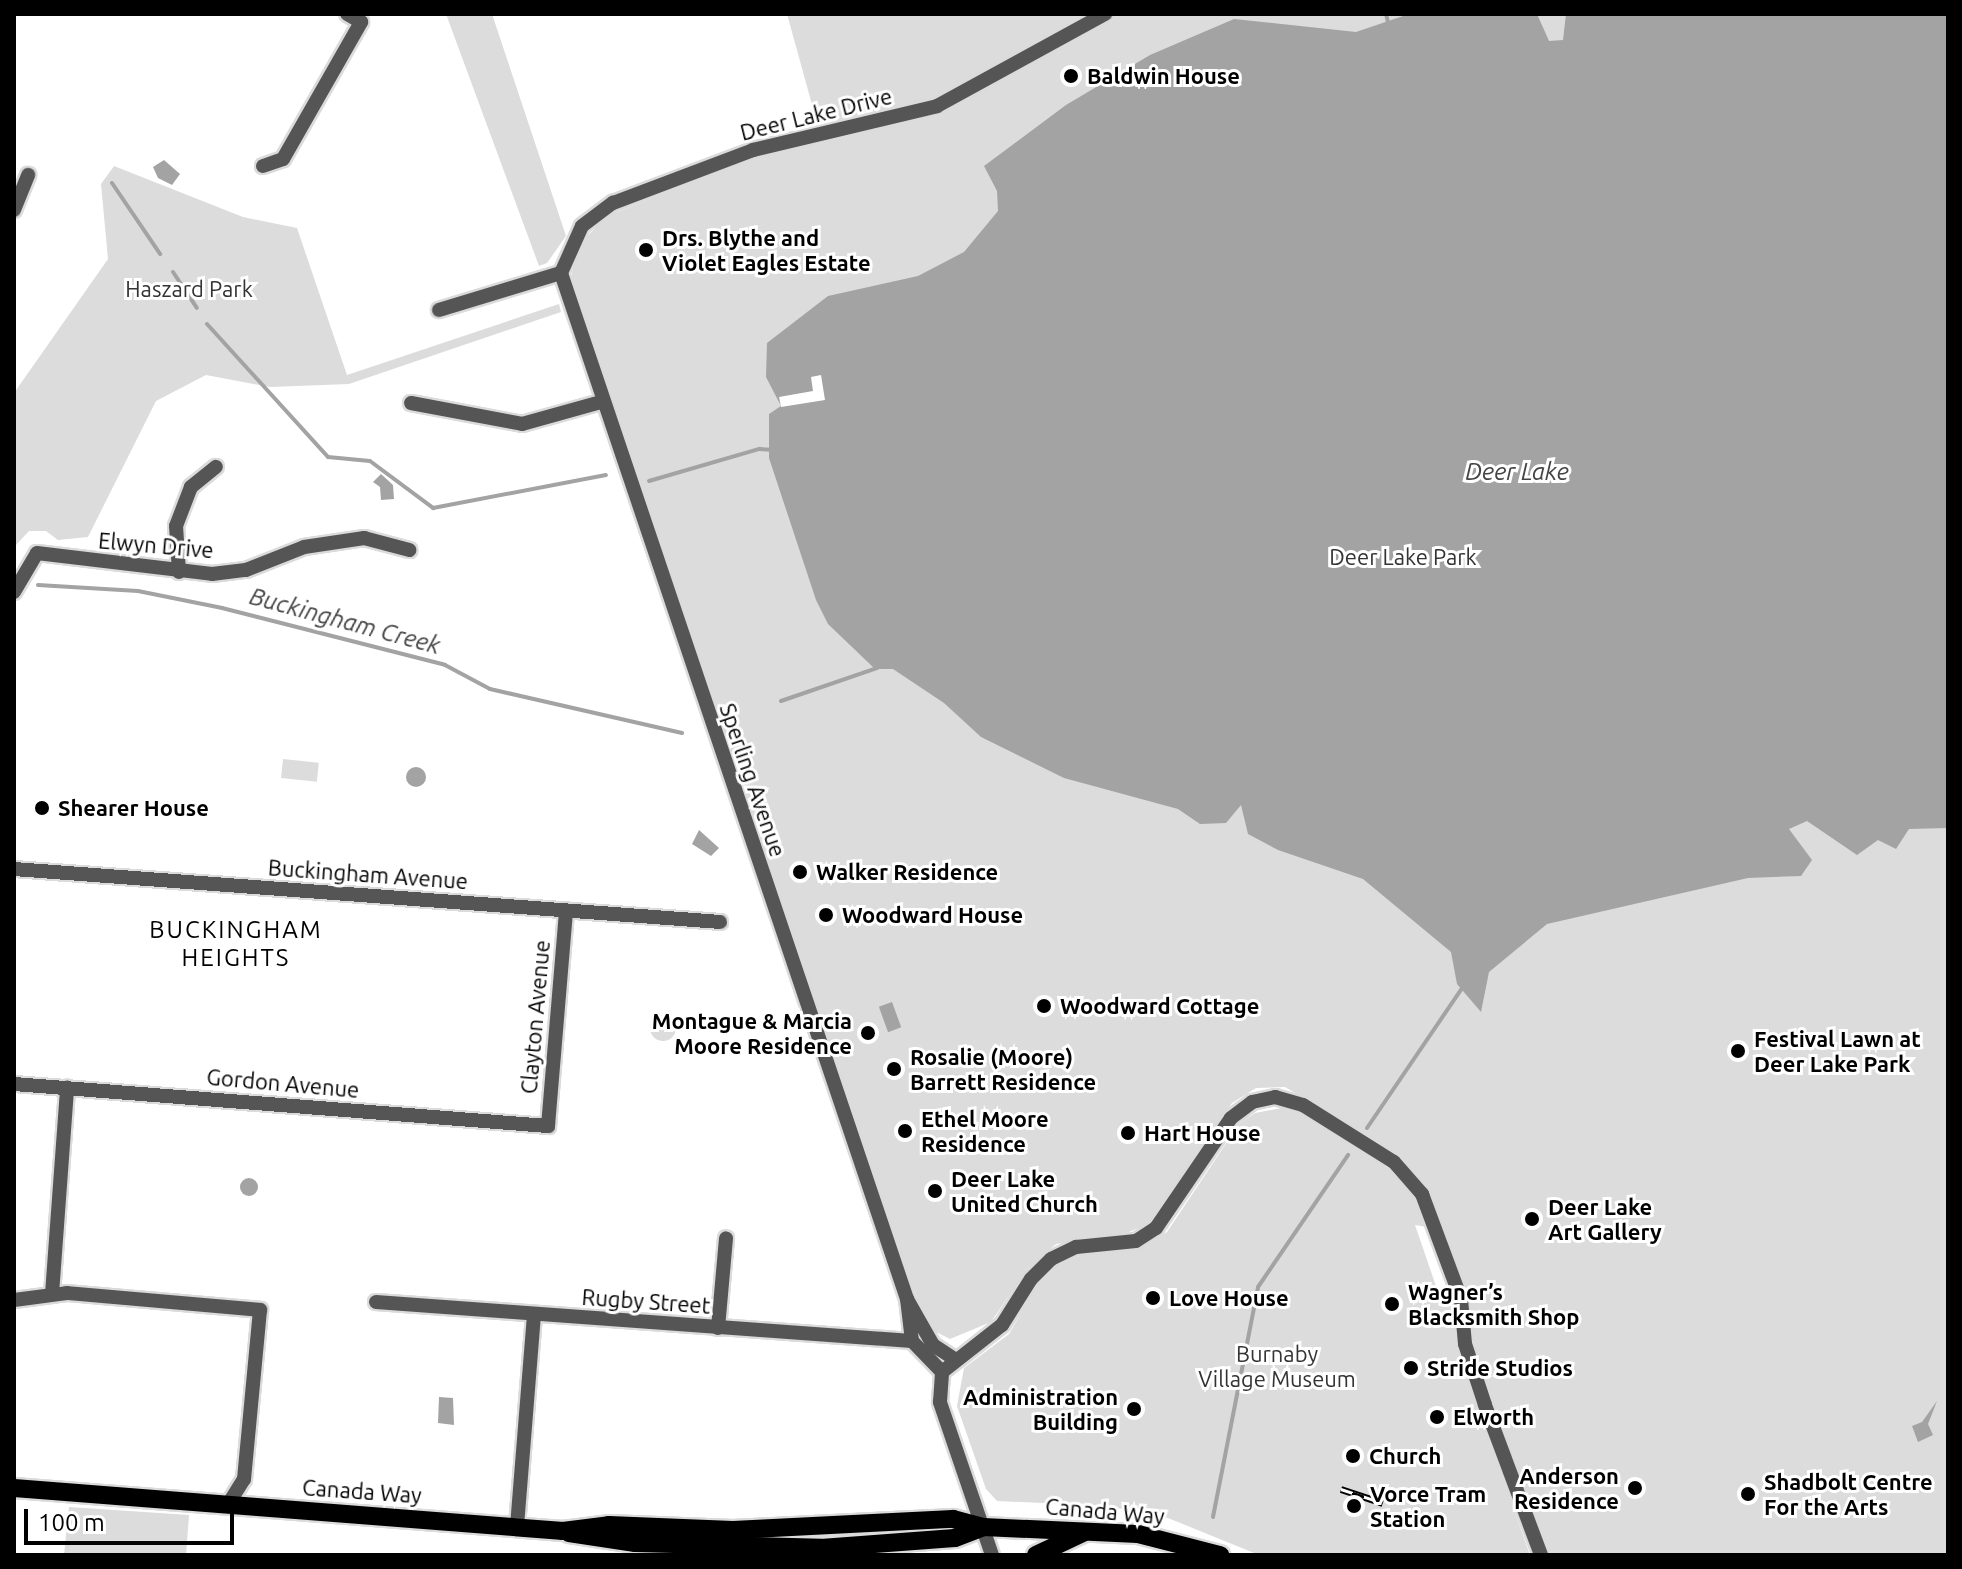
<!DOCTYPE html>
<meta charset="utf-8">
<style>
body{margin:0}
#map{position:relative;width:1962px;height:1569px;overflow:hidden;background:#fff;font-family:Ubuntu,sans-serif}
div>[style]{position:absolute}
.green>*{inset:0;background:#dcdcdc;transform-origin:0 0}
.round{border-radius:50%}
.water>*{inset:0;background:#a3a3a3;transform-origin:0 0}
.pier>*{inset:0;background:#fff}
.stream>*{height:4px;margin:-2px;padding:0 2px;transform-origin:2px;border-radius:2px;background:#a3a3a3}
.roads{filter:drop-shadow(2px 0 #dbdbdb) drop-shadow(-2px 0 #dbdbdb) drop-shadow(0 2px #dbdbdb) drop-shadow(0 -2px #dbdbdb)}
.minor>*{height:14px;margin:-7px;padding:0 7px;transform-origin:7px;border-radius:7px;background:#555}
.major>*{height:18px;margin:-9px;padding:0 9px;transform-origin:9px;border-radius:9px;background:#000}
.rail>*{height:7px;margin-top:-3.5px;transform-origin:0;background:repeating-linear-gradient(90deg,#fff 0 12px,#000 0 24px);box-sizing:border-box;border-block:2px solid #000}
.dots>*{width:22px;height:22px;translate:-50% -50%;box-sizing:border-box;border:4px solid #fff;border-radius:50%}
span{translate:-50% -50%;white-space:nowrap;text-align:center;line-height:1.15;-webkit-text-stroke:6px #fff;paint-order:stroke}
.poi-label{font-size:22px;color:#000;font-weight:700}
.left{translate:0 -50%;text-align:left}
.right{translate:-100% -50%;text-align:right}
.street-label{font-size:22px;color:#000}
.park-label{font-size:22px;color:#333}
.water-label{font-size:24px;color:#444;font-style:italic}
.neighbourhood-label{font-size:24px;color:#000;letter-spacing:2px}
.frame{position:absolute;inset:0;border:16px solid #000;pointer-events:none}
.scale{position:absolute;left:24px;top:1509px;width:210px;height:36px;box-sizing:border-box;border:4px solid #000;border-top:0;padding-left:10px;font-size:24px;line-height:28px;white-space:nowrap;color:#000;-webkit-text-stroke:6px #fff;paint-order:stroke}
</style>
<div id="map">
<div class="green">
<div style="clip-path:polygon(446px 14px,492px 14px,566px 236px,547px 263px,539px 266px)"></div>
<div style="clip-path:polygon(787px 14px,1092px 14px,948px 97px,836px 126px,816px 119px)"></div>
<div style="clip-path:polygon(1114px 14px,1948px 14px,1948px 1555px,1550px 1555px,1475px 1352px,1468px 1302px,1429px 1190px,1396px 1153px,1285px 1087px,1256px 1088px,1232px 1103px,1150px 1223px,1122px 1235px,1056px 1244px,1027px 1269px,991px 1322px,950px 1339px,930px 1329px,898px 1251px,784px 915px,572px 286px,572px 272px,584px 239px,609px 215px,752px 159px,948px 104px)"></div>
<div style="clip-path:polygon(114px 166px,243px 217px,297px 228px,347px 375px,559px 304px,561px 312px,349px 384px,270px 387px,206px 375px,156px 401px,88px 537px,58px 540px,46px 531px,29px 531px,16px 545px,14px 576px,14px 393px,108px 259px,101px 184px)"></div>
<div style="left:283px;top:759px;width:36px;height:19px;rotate:6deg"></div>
<div class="round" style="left:650px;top:1015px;width:26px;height:26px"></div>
<div style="clip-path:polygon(1282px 1108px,1307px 1116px,1394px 1172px,1414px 1195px,1428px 1227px,1415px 1225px,1437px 1289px,1452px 1296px,1464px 1368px,1530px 1555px,1259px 1555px,1168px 1518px,1107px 1506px,997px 1501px,986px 1489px,957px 1406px,964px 1368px,1009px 1334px,1038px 1283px,1055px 1266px,1087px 1253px,1141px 1248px,1167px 1232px,1239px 1124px,1255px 1113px)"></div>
<div style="clip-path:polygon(69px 1507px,189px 1515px,186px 1555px,64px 1555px)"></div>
</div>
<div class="water">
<div style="clip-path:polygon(1409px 14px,1537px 14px,1549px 41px,1563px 40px,1566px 14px,1948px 14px,1948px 828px,1909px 829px,1896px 849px,1878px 840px,1857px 855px,1807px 821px,1789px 829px,1812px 860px,1801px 876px,1748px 878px,1547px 924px,1489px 972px,1481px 1012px,1457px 984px,1451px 952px,1363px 879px,1278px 850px,1248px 834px,1241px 805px,1226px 823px,1200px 824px,1178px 809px,1064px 778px,981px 737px,944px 703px,893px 669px,875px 669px,828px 624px,816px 600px,769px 458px,769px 414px,781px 406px,766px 377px,767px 343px,828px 296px,918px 276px,964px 252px,998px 211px,997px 191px,984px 166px,1066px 105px,1150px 55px,1234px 19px,1356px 32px)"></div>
<div style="clip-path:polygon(164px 160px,180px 174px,172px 185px,158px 178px,153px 167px)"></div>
<div style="clip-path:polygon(381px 474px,393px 485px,394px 499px,381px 500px,380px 487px,373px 482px)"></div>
<div class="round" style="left:406px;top:767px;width:20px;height:20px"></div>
<div style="clip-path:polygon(699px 830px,719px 848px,711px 856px,692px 844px)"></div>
<div style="left:892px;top:1002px;width:27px;height:14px;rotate:70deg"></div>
<div class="round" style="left:240px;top:1178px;width:18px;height:18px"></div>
<div style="clip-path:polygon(439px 1397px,453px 1398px,454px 1425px,438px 1423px)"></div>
<div style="clip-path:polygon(1937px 1401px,1928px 1424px,1933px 1435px,1918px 1442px,1912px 1426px,1922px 1422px)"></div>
</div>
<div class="pier">
<div style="clip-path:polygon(821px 375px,825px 400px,781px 407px,779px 397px,813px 391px,811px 377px)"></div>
</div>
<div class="stream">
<div style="left:1386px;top:14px;width:12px;rotate:76deg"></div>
<div style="left:112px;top:183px;width:86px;rotate:55.9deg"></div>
<div style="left:173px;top:272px;width:43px;rotate:56.3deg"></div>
<div style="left:207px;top:324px;width:180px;rotate:47.7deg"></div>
<div style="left:328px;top:457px;width:42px;rotate:5.4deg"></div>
<div style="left:370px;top:461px;width:79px;rotate:36.7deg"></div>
<div style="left:433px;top:508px;width:176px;rotate:-10.8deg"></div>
<div style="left:649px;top:481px;width:115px;rotate:-16.2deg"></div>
<div style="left:759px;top:449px;width:17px;rotate:3deg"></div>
<div style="left:38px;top:585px;width:100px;rotate:3.4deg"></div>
<div style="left:138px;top:591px;width:86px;rotate:11.4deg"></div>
<div style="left:222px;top:608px;width:230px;rotate:14.3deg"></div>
<div style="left:445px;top:665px;width:51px;rotate:28.1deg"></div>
<div style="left:490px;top:689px;width:197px;rotate:12.9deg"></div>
<div style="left:781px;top:701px;width:102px;rotate:-19deg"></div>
<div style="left:1367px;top:1128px;width:171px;rotate:-55.8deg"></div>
<div style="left:1213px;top:1517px;width:234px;rotate:-78.9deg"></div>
<div style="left:1258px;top:1287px;width:160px;rotate:-55.7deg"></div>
</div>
<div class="roads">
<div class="minor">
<div style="left:263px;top:166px;width:21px;rotate:-19deg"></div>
<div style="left:283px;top:159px;width:158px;rotate:-60.3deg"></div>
<div style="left:361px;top:22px;width:16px;rotate:-150deg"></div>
<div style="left:14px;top:210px;width:38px;rotate:-68deg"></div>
<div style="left:439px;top:310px;width:127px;rotate:-16.9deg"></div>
<div style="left:411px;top:403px;width:113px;rotate:10.7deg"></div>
<div style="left:522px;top:424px;width:82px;rotate:-15.6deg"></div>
<div style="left:179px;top:572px;width:46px;rotate:-93.7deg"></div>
<div style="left:176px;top:526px;width:42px;rotate:-69deg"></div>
<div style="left:191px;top:487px;width:32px;rotate:-39deg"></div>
<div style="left:14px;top:592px;width:45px;rotate:-59.5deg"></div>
<div style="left:37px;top:553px;width:176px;rotate:6.8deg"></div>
<div style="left:212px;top:574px;width:34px;rotate:-7deg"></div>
<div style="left:246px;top:570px;width:62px;rotate:-21.6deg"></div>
<div style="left:304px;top:547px;width:61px;rotate:-8.5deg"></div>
<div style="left:364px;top:538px;width:47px;rotate:14.9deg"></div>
<div style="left:14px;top:869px;width:708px;rotate:4.29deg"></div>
<div style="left:14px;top:1084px;width:536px;rotate:4.5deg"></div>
<div style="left:548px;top:1126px;width:216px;rotate:-85.2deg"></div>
<div style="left:52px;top:1294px;width:207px;rotate:-85.8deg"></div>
<div style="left:907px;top:1299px;width:42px;rotate:83.2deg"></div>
<div style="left:912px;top:1341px;width:43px;rotate:45.9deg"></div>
<div style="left:14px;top:1300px;width:53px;rotate:-7.5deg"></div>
<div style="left:67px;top:1293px;width:194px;rotate:5deg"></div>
<div style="left:260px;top:1310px;width:170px;rotate:95.4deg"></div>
<div style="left:244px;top:1479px;width:31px;rotate:122deg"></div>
<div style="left:376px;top:1302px;width:537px;rotate:4.16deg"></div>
<div style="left:718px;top:1328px;width:90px;rotate:-84.9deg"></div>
<div style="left:953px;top:1358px;width:24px;rotate:-147deg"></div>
<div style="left:933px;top:1345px;width:53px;rotate:-119.5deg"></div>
<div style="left:907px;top:1299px;width:1083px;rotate:-108.64deg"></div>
<div style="left:561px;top:273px;width:51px;rotate:-65.9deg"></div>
<div style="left:582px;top:226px;width:39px;rotate:-37deg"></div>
<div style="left:613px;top:203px;width:150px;rotate:-20.7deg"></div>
<div style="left:753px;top:150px;width:189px;rotate:-13.4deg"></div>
<div style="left:937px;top:106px;width:192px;rotate:-28.7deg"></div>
<div style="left:517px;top:1526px;width:212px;rotate:-85.4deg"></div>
<div style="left:992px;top:1555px;width:162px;rotate:-108.8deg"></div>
<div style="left:940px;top:1402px;width:30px;rotate:-86deg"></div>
<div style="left:942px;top:1372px;width:76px;rotate:-38.1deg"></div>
<div style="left:1002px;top:1325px;width:54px;rotate:-57.8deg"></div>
<div style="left:1031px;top:1279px;width:28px;rotate:-45deg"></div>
<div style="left:1051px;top:1259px;width:28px;rotate:-26deg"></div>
<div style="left:1076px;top:1247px;width:60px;rotate:-5.7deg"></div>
<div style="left:1136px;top:1241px;width:24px;rotate:-33deg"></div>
<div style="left:1156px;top:1228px;width:133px;rotate:-55.7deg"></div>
<div style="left:1231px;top:1118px;width:26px;rotate:-37deg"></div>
<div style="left:1252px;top:1102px;width:24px;rotate:-12deg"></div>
<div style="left:1275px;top:1097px;width:29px;rotate:16deg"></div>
<div style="left:1303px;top:1105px;width:107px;rotate:32.1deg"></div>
<div style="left:1394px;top:1162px;width:43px;rotate:48.8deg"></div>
<div style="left:1422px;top:1194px;width:112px;rotate:69.6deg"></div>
<div style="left:1461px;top:1299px;width:45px;rotate:84.9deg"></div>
<div style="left:1465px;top:1344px;width:64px;rotate:71.8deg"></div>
<div style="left:1485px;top:1405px;width:160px;rotate:69.5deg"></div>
</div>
<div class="major">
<div style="left:14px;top:1488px;width:551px;rotate:4.48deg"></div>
<div style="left:563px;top:1531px;width:46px;rotate:-7.4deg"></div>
<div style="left:609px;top:1525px;width:124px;rotate:2.3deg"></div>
<div style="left:733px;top:1530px;width:220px;rotate:-2.9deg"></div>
<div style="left:953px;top:1519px;width:31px;rotate:15deg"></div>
<div style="left:983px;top:1527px;width:155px;rotate:2.6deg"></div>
<div style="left:1138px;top:1534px;width:85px;rotate:14.4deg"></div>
<div style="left:569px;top:1533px;width:67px;rotate:8.6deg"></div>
<div style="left:635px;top:1543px;width:186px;rotate:1.5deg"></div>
<div style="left:821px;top:1548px;width:134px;rotate:-4.3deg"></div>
<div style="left:955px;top:1538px;width:30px;rotate:-21deg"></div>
<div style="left:1036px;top:1555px;width:52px;rotate:-25.1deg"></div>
</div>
</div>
<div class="rail">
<div style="left:1341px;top:1489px;width:44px;rotate:18.4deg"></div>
</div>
<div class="dots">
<div style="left:1071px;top:76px;background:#000"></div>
<div style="left:646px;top:250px;background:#000"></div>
<div style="left:42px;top:808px;background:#000"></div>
<div style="left:800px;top:872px;background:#000"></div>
<div style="left:826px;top:915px;background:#000"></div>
<div style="left:1044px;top:1006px;background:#000"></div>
<div style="left:868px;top:1033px;background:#000"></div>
<div style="left:1738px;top:1051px;background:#000"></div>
<div style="left:894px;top:1069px;background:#000"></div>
<div style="left:905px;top:1131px;background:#000"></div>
<div style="left:1128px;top:1133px;background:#000"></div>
<div style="left:935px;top:1191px;background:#000"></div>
<div style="left:1532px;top:1219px;background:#000"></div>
<div style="left:1153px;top:1298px;background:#000"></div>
<div style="left:1392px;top:1304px;background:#000"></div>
<div style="left:1411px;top:1368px;background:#000"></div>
<div style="left:1134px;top:1409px;background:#000"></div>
<div style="left:1437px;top:1417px;background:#000"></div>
<div style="left:1353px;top:1456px;background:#000"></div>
<div style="left:1635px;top:1488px;background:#000"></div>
<div style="left:1748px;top:1494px;background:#000"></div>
<div style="left:1354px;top:1506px;background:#000"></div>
</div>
<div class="poi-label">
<span class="left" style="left:1087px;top:76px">Baldwin House</span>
<span class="left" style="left:662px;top:250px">Drs. Blythe and<br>Violet Eagles Estate</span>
<span class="left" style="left:58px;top:808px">Shearer House</span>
<span class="left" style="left:816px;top:872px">Walker Residence</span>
<span class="left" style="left:842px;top:915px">Woodward House</span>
<span class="left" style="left:1060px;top:1006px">Woodward Cottage</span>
<span class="right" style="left:852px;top:1033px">Montague &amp; Marcia<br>Moore Residence</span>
<span class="left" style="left:1754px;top:1051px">Festival Lawn at<br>Deer Lake Park</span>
<span class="left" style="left:910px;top:1069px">Rosalie (Moore)<br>Barrett Residence</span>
<span class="left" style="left:921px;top:1131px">Ethel Moore<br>Residence</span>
<span class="left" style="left:1144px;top:1133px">Hart House</span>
<span class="left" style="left:951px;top:1191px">Deer Lake<br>United Church</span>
<span class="left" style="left:1548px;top:1219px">Deer Lake<br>Art Gallery</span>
<span class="left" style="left:1408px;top:1304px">Wagner’s<br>Blacksmith Shop</span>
<span class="left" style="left:1169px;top:1298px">Love House</span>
<span class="left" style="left:1427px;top:1368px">Stride Studios</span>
<span class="right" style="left:1118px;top:1409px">Administration<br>Building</span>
<span class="left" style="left:1453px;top:1417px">Elworth</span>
<span class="left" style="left:1369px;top:1456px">Church</span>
<span class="right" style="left:1619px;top:1488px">Anderson<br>Residence</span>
<span class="left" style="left:1764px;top:1494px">Shadbolt Centre<br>For the Arts</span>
<span class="left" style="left:1370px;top:1506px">Vorce Tram<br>Station</span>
</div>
<div class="street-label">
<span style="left:816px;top:114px;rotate:-14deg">Deer Lake Drive</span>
<span style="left:156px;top:545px;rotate:5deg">Elwyn Drive</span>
<span style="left:753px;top:780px;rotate:71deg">Sperling Avenue</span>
<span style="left:368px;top:874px;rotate:4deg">Buckingham Avenue</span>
<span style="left:535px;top:1017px;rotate:-85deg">Clayton Avenue</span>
<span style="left:283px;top:1083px;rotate:5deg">Gordon Avenue</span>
<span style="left:646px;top:1301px;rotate:4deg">Rugby Street</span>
<span style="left:362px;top:1491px;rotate:4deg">Canada Way</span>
<span style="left:1105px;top:1511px;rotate:5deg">Canada Way</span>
</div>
<div class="park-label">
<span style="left:189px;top:289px">Haszard Park</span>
<span style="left:1403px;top:557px">Deer Lake Park</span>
<span style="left:1277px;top:1366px">Burnaby<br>Village Museum</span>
</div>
<div class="water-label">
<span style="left:1517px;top:472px">Deer Lake</span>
<span style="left:345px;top:621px;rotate:15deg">Buckingham Creek</span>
</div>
<div class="neighbourhood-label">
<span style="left:236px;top:944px">BUCKINGHAM<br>HEIGHTS</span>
</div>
<div class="frame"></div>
<div class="scale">100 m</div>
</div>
